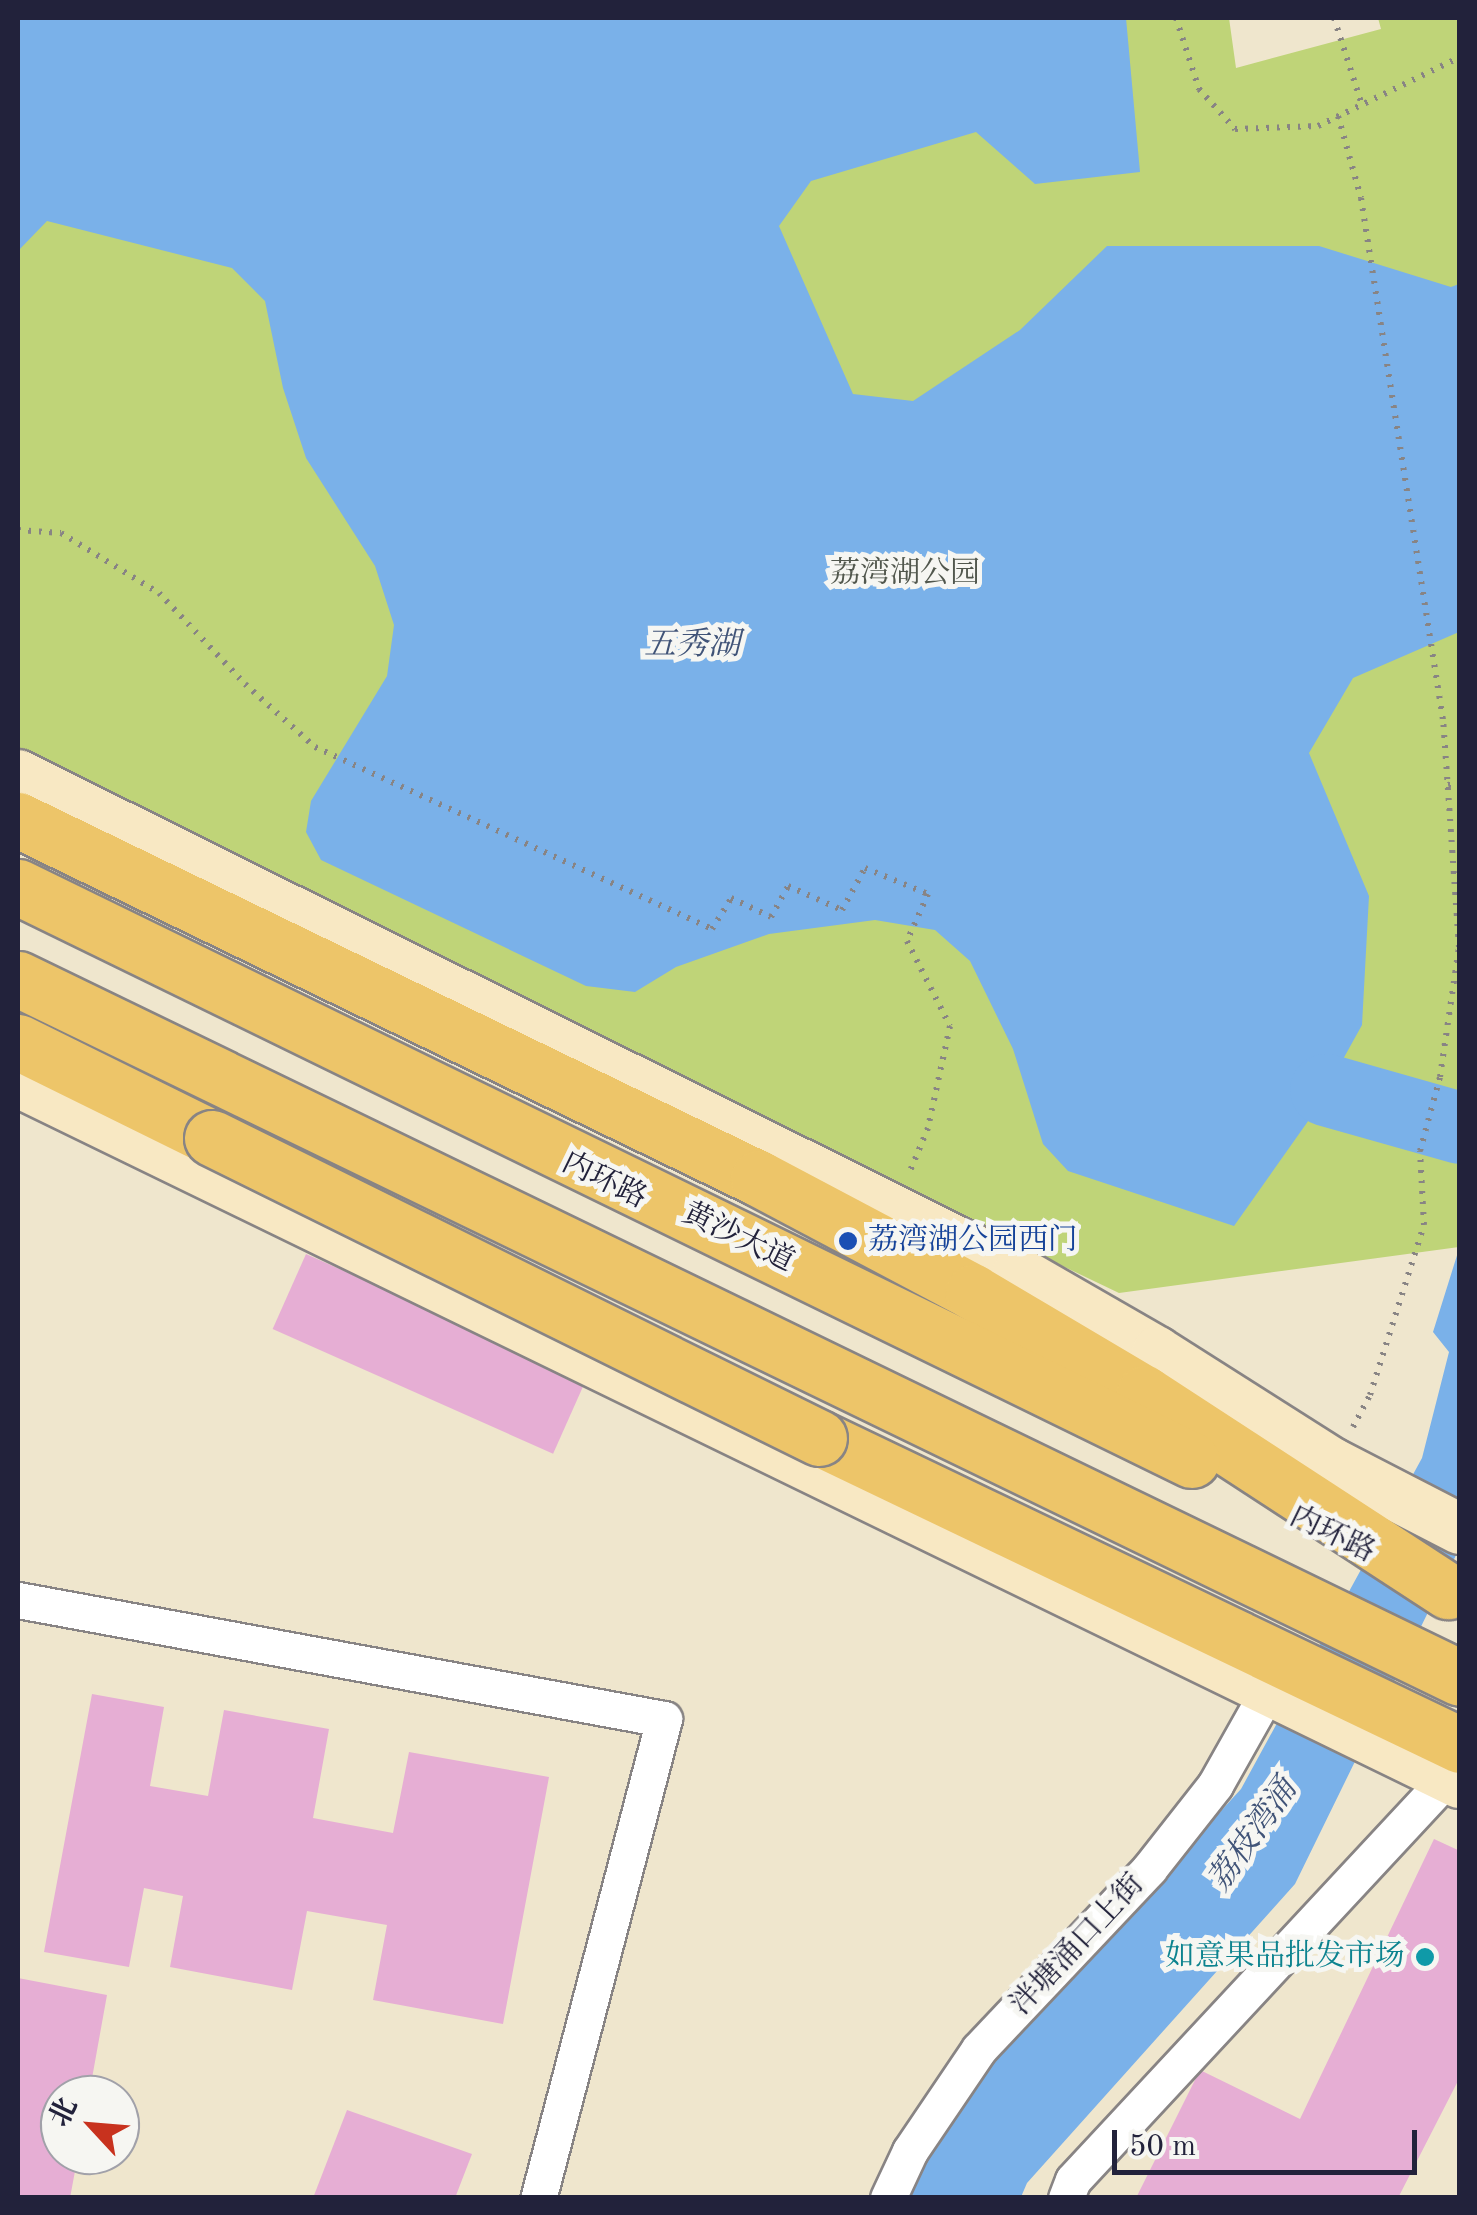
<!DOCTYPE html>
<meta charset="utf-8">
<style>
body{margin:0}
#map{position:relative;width:1477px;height:2215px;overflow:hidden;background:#efe6cd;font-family:"Old Standard TT","Noto Serif SC",serif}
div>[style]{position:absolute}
.green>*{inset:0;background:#bfd478}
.water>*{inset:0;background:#7ab1e9}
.river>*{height:72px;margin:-36px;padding:0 36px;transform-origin:36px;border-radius:36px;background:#7ab1e9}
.building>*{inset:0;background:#e6aed4;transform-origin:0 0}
.path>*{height:6px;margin-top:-3px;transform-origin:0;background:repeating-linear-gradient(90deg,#888484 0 2.5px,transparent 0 10.5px)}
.roads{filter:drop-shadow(2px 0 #888484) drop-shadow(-2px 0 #888484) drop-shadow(0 2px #888484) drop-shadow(0 -2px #888484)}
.street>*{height:35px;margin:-17.5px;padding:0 17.5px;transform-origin:17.5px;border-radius:17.5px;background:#fff}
.secondary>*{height:50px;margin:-25px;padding:0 25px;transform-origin:25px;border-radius:25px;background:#f8e8c3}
.highway>*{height:55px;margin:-27.5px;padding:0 27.5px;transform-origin:27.5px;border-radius:27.5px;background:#edc569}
.path-bridge>*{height:6px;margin-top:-3px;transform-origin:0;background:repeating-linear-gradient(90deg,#888484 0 2.5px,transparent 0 10.5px)}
.bridges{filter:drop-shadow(2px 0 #888484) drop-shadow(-2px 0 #888484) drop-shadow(0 2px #888484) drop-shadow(0 -2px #888484)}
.highway-bridge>*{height:55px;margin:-27.5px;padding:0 27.5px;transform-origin:27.5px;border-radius:27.5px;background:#edc569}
.dots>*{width:28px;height:28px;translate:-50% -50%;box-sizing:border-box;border:5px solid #f6f6f2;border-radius:50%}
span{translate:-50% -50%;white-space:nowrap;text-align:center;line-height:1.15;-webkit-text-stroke:10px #f6f6f2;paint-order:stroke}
.park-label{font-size:30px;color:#51574d}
.street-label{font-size:30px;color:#22223b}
.transit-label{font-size:30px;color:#164399}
.left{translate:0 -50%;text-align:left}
.culture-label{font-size:30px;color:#0d838f}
.right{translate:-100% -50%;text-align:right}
.water-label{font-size:32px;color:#415478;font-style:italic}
.frame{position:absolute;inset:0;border:20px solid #22223b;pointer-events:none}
.north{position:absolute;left:40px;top:2075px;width:100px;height:100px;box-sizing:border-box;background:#f6f6f2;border:2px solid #a1a1a9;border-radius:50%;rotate:296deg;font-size:28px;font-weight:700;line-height:40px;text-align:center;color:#22223b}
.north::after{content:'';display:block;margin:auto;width:35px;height:45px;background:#c8321e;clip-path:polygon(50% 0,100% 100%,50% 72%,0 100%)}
.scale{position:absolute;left:1112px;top:2130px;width:305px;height:45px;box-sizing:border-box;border:5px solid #22223b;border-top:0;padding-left:12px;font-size:30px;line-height:35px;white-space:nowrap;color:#22223b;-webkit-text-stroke:8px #f6f6f2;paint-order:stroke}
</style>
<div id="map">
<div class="green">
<div style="clip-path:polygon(18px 18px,1229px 18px,1236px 68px,1381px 29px,1378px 18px,1459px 18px,1459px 1247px,1119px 1293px,18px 766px)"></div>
</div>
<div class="water">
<div style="clip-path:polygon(18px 18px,1126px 18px,1140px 172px,1035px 184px,976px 132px,811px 181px,779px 226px,853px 394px,913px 401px,1020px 330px,1107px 246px,1319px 246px,1451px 287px,1459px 284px,1459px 632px,1353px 678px,1309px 753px,1369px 896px,1362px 1025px,1311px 1117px,1234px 1226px,1068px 1171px,1043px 1144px,1013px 1049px,970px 961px,935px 930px,875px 920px,769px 934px,676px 967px,635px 992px,586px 986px,321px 860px,306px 832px,311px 801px,387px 676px,394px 625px,375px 566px,306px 458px,283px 388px,265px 301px,232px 268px,47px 221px,18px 251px)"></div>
<div style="clip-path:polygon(1459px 1249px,1459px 1549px,1295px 1884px,1027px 2183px,1021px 2197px,891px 2198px,910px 2151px,1241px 1789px,1422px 1458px,1449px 1352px,1433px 1332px)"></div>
</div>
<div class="river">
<div style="left:1326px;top:1090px;width:139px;rotate:15.8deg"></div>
</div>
<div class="building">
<div style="left:306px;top:1254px;width:307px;height:82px;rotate:24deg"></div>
<div style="clip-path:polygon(92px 1694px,164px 1707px,150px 1786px,208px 1796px,224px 1710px,329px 1729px,313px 1818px,393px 1833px,409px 1752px,549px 1777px,503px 2024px,373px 2000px,387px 1925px,307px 1911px,292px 1990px,170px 1967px,183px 1896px,144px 1888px,129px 1967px,44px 1952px)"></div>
<div style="clip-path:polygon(1434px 1839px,1460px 1851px,1460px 2077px,1398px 2198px,1136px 2198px,1200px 2070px,1300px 2119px)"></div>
<div style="clip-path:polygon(18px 1978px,107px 1995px,89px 2095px,60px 2095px,60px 2155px,78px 2155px,70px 2198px,18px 2198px)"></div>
<div style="clip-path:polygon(347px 2110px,472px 2154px,455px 2198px,313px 2198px)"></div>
</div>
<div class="path">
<div style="left:1176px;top:18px;width:75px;rotate:72.1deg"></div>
<div style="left:1199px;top:89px;width:54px;rotate:48deg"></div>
<div style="left:1235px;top:129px;width:83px;rotate:-2.1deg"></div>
<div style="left:1318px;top:126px;width:158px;rotate:-25.9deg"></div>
<div style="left:1334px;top:18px;width:91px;rotate:72.2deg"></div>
<div style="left:1338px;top:116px;width:85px;rotate:74.3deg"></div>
<div style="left:18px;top:530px;width:43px;rotate:4deg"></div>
<div style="left:61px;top:533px;width:115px;rotate:31.5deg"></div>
<div style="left:159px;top:593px;width:125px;rotate:46.6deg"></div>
<div style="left:245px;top:684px;width:94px;rotate:42deg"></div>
<div style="left:315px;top:747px;width:437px;rotate:24.6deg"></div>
<div style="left:712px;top:929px;width:36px;rotate:-58deg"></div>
<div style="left:731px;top:898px;width:44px;rotate:25.4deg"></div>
<div style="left:771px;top:917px;width:35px;rotate:-61deg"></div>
<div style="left:788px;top:886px;width:59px;rotate:24deg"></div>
<div style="left:842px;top:910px;width:48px;rotate:-61.3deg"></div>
<div style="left:865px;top:868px;width:68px;rotate:22.4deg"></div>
<div style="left:928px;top:894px;width:51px;rotate:114.1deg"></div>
<div style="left:907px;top:941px;width:95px;rotate:63.2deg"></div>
<div style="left:950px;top:1026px;width:104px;rotate:102.2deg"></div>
<div style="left:928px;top:1128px;width:47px;rotate:112.7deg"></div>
<div style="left:1448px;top:785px;width:13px;rotate:-18deg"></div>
<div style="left:1353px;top:1427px;width:36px;rotate:-62deg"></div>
<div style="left:1370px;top:1395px;width:178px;rotate:-72.4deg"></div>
<div style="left:1424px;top:1225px;width:74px;rotate:-93.1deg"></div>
<div style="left:1420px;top:1151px;width:77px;rotate:-74.9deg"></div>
<div style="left:1440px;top:1077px;width:131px;rotate:-81.7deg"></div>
<div style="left:1459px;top:947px;width:228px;rotate:-94deg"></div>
</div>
<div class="roads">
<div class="street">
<div style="left:18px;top:1600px;width:657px;rotate:10.44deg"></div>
<div style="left:664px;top:1719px;width:495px;rotate:104.7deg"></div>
<div style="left:888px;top:2198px;width:52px;rotate:-64.9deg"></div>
<div style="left:910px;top:2151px;width:123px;rotate:-55.9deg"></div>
<div style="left:979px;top:2049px;width:248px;rotate:-46.6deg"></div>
<div style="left:1149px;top:1869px;width:107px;rotate:-51.8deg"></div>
<div style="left:1215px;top:1785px;width:108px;rotate:-60.6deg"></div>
<div style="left:1066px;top:2198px;width:19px;rotate:-69deg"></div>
<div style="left:1073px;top:2180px;width:550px;rotate:-47.06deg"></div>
</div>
<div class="secondary">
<div style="left:18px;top:775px;width:1117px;rotate:26.43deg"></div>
<div style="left:1018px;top:1272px;width:160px;rotate:29.9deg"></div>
<div style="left:1157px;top:1352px;width:207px;rotate:32.4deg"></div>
<div style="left:1332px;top:1463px;width:144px;rotate:27.3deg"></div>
<div style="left:18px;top:1082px;width:1603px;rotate:25.93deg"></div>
</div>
<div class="highway">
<div style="left:18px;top:820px;width:822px;rotate:25.82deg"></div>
<div style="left:758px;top:1178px;width:243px;rotate:27.9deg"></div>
<div style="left:973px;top:1292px;width:199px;rotate:30.6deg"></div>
<div style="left:1144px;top:1393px;width:363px;rotate:33.1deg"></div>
<div style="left:18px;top:887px;width:1306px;rotate:26.02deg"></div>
<div style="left:18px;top:979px;width:1602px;rotate:25.86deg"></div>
<div style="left:18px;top:1042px;width:216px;rotate:26.3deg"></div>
<div style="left:819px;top:1438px;width:711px;rotate:25.59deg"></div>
</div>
</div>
<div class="path-bridge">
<div style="left:1361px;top:198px;width:528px;rotate:81.07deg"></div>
</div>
<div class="bridges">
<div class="highway-bridge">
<div style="left:212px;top:1138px;width:677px;rotate:26.3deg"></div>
</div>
</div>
<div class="dots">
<div style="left:848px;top:1241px;background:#1a4fb4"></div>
<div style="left:1425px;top:1957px;background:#0f9aa8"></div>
</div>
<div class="park-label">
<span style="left:905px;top:574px">荔湾湖公园</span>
</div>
<div class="street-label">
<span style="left:604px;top:1181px;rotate:26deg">内环路</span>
<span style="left:738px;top:1238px;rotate:26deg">黄沙大道</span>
<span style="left:1332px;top:1535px;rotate:26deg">内环路</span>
<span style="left:1078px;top:1945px;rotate:-47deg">泮塘涌口上街</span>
</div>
<div class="transit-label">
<span class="left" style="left:868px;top:1241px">荔湾湖公园西门</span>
</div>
<div class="culture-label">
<span class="right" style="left:1405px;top:1957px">如意果品批发市场</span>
</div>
<div class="water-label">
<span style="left:692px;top:646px">五秀湖</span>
<span style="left:1254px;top:1836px;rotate:-55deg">荔枝湾涌</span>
</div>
<div class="frame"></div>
<div class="north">北</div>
<div class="scale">50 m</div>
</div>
